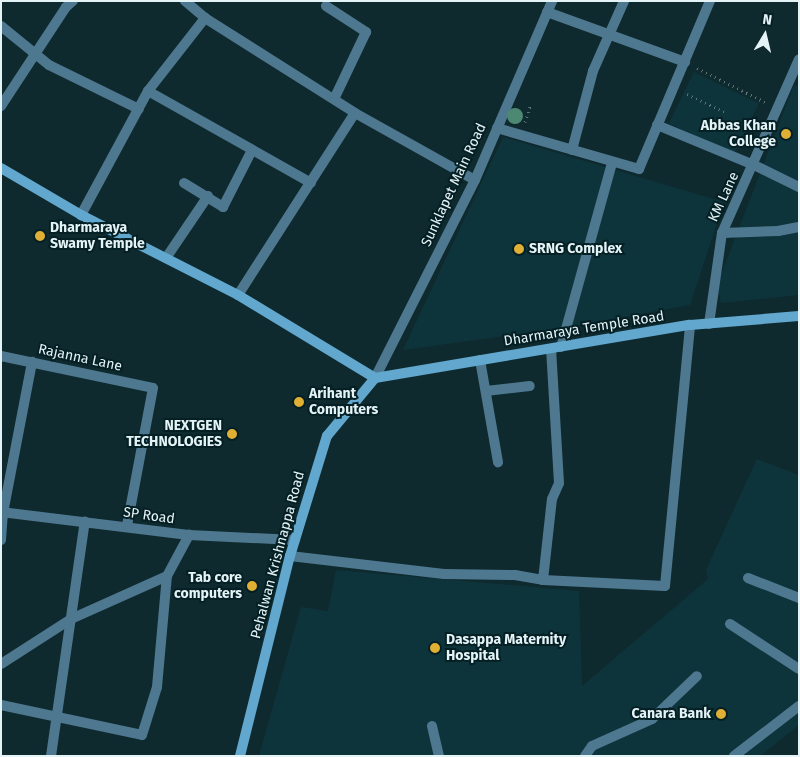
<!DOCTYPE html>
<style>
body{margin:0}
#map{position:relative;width:800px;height:757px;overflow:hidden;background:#0f2a2e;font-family:"Fira Sans",sans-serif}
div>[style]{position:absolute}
.built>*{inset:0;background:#0e343b;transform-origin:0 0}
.path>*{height:3px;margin-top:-1.5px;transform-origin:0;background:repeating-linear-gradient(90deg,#5e7578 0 1px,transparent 0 5px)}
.lane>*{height:10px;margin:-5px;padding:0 5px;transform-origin:5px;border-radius:5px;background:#4e7890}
.street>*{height:10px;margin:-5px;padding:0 5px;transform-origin:5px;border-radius:5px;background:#4e7890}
.secondary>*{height:10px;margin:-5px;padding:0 5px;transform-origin:5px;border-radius:5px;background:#61a7ce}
.trees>*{width:16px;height:16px;margin:-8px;border-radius:50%;background:#4d8872}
.dots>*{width:14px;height:14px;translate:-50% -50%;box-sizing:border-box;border:2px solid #052025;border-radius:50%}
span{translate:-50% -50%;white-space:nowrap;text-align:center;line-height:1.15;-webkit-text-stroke:4px #052025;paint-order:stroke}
.poi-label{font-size:14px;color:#e4f3f6;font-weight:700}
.right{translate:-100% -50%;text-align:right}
.left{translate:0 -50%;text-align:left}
.street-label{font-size:14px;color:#e4f3f6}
.frame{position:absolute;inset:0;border:2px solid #e4f3f6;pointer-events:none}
.north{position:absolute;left:740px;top:10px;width:50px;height:50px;-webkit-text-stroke:4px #052025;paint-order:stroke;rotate:9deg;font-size:14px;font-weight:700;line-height:20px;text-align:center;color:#e4f3f6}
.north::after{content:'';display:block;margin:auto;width:18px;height:22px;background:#e4f3f6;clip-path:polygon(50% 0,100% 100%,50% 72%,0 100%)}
</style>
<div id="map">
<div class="built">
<div style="left:694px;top:72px;width:72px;height:57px;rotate:26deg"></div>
<div style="clip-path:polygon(794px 85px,799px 86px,799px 295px,721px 303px,717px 285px)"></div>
<div style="clip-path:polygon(503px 137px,724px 202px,690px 305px,569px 327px,403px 350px)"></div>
<div style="clip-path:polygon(757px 459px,799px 475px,799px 725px,760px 756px,259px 756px,301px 607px,328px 611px,336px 570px,579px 591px,582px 686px,708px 579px,706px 570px)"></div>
</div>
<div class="path">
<div style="left:697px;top:68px;width:76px;rotate:26.6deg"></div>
<div style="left:687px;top:94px;width:44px;rotate:25.4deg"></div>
<div style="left:525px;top:122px;width:19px;rotate:-72deg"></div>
</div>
<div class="lane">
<div style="left:754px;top:165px;width:50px;rotate:26.1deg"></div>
<div style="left:722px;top:233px;width:56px;rotate:-2deg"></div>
<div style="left:778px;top:231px;width:21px;rotate:-11deg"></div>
<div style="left:561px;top:347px;width:191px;rotate:-74.5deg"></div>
<div style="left:480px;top:360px;width:104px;rotate:80deg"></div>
<div style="left:486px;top:391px;width:44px;rotate:-6.5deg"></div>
<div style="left:290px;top:556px;width:155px;rotate:6.7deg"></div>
<div style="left:444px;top:574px;width:71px;rotate:0.8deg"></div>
<div style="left:515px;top:575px;width:28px;rotate:10deg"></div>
<div style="left:543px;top:580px;width:81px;rotate:-83.7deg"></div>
<div style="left:552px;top:499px;width:17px;rotate:-66deg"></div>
<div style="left:559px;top:483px;width:134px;rotate:-93.4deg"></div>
<div style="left:748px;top:578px;width:55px;rotate:21.4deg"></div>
<div style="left:730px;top:624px;width:82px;rotate:33.1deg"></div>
<div style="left:432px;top:726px;width:31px;rotate:77deg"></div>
<div style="left:585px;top:756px;width:12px;rotate:-55deg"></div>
<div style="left:592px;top:746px;width:66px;rotate:-24.2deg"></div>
<div style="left:652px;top:719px;width:62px;rotate:-43.7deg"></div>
<div style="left:734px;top:756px;width:82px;rotate:-37.6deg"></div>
</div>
<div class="street">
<div style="left:185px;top:1px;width:26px;rotate:40deg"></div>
<div style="left:205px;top:18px;width:178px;rotate:32.3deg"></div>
<div style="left:355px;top:113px;width:137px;rotate:29.2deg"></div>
<div style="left:326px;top:6px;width:48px;rotate:33deg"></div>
<div style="left:366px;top:32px;width:74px;rotate:115.5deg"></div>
<div style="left:547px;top:12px;width:147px;rotate:19.9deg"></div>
<div style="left:1px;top:26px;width:62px;rotate:39.1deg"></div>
<div style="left:49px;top:65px;width:100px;rotate:26.1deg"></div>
<div style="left:148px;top:91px;width:187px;rotate:29.4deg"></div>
<div style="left:1px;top:106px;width:118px;rotate:-56.7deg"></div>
<div style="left:66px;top:7px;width:9px;rotate:-41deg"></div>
<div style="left:657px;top:125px;width:105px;rotate:22.4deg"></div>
<div style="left:497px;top:128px;width:148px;rotate:16.1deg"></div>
<div style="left:639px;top:169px;width:182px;rotate:-67.1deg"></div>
<div style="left:572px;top:150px;width:82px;rotate:-75.1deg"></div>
<div style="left:593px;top:71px;width:77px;rotate:-66.1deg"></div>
<div style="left:184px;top:183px;width:46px;rotate:31.6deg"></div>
<div style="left:223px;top:207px;width:64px;rotate:-63deg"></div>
<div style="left:81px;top:215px;width:141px;rotate:-61.6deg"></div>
<div style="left:148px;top:91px;width:93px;rotate:-52deg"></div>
<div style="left:166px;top:258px;width:75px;rotate:-55.9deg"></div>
<div style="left:238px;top:295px;width:216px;rotate:-57.3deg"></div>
<div style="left:709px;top:324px;width:92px;rotate:-81.9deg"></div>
<div style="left:722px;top:233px;width:190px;rotate:-66.1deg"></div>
<div style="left:1px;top:356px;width:155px;rotate:11.9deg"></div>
<div style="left:153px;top:388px;width:140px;rotate:100.7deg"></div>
<div style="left:375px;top:378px;width:222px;rotate:-63.2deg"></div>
<div style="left:475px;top:180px;width:195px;rotate:-66.7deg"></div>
<div style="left:1px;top:512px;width:189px;rotate:7deg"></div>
<div style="left:189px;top:535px;width:106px;rotate:2.7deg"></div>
<div style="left:1px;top:540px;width:27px;rotate:-86deg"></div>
<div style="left:3px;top:513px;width:154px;rotate:-79.1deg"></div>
<div style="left:543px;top:580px;width:122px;rotate:2.8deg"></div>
<div style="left:665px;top:586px;width:262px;rotate:-84.5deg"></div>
<div style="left:1px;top:664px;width:83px;rotate:-32.7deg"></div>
<div style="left:71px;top:619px;width:105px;rotate:-24.1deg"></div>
<div style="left:1px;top:705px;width:144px;rotate:12deg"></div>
<div style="left:142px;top:735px;width:50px;rotate:-72.6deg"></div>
<div style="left:157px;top:687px;width:111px;rotate:-84.9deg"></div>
<div style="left:167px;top:576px;width:47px;rotate:-61.8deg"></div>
<div style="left:51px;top:756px;width:237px;rotate:-81.8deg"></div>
</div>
<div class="secondary">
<div style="left:1px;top:168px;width:93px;rotate:30.4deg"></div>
<div style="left:81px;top:215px;width:176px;rotate:27deg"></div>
<div style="left:238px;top:295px;width:160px;rotate:31.2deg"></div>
<div style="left:375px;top:378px;width:319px;rotate:-9.6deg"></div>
<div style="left:690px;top:325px;width:109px;rotate:-4.7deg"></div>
<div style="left:240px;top:756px;width:206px;rotate:-76deg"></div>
<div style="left:290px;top:556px;width:126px;rotate:-72.9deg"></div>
<div style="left:327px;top:436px;width:75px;rotate:-50.4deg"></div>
</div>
<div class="trees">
<div style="left:515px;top:116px"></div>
</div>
<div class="dots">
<div style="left:786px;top:134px;background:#e0b034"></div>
<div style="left:40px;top:236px;background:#e0b034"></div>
<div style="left:519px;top:249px;background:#e0b034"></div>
<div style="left:299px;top:402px;background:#e0b034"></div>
<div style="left:232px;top:434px;background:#e0b034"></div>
<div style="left:252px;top:586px;background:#e0b034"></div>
<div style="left:435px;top:648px;background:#e0b034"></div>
<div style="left:721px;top:714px;background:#e0b034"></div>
</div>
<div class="poi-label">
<span class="right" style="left:776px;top:134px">Abbas Khan<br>College</span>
<span class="left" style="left:50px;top:236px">Dharmaraya<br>Swamy Temple</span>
<span class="left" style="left:529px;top:249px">SRNG Complex</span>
<span class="left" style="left:309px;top:402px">Arihant<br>Computers</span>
<span class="right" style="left:222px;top:434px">NEXTGEN<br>TECHNOLOGIES</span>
<span class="right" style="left:242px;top:586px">Tab core<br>computers</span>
<span class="left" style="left:446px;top:648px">Dasappa Maternity<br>Hospital</span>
<span class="right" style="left:711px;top:714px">Canara Bank</span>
</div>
<div class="street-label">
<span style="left:454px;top:185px;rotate:-65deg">Sunklapet Main Road</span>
<span style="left:724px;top:197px;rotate:-65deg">KM Lane</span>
<span style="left:584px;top:329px;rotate:-9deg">Dharmaraya Temple Road</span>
<span style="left:80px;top:358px;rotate:12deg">Rajanna Lane</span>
<span style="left:149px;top:516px;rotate:8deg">SP Road</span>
<span style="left:278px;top:555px;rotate:-75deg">Pehalwan Krishnappa Road</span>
</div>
<div class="frame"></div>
<div class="north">N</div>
</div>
